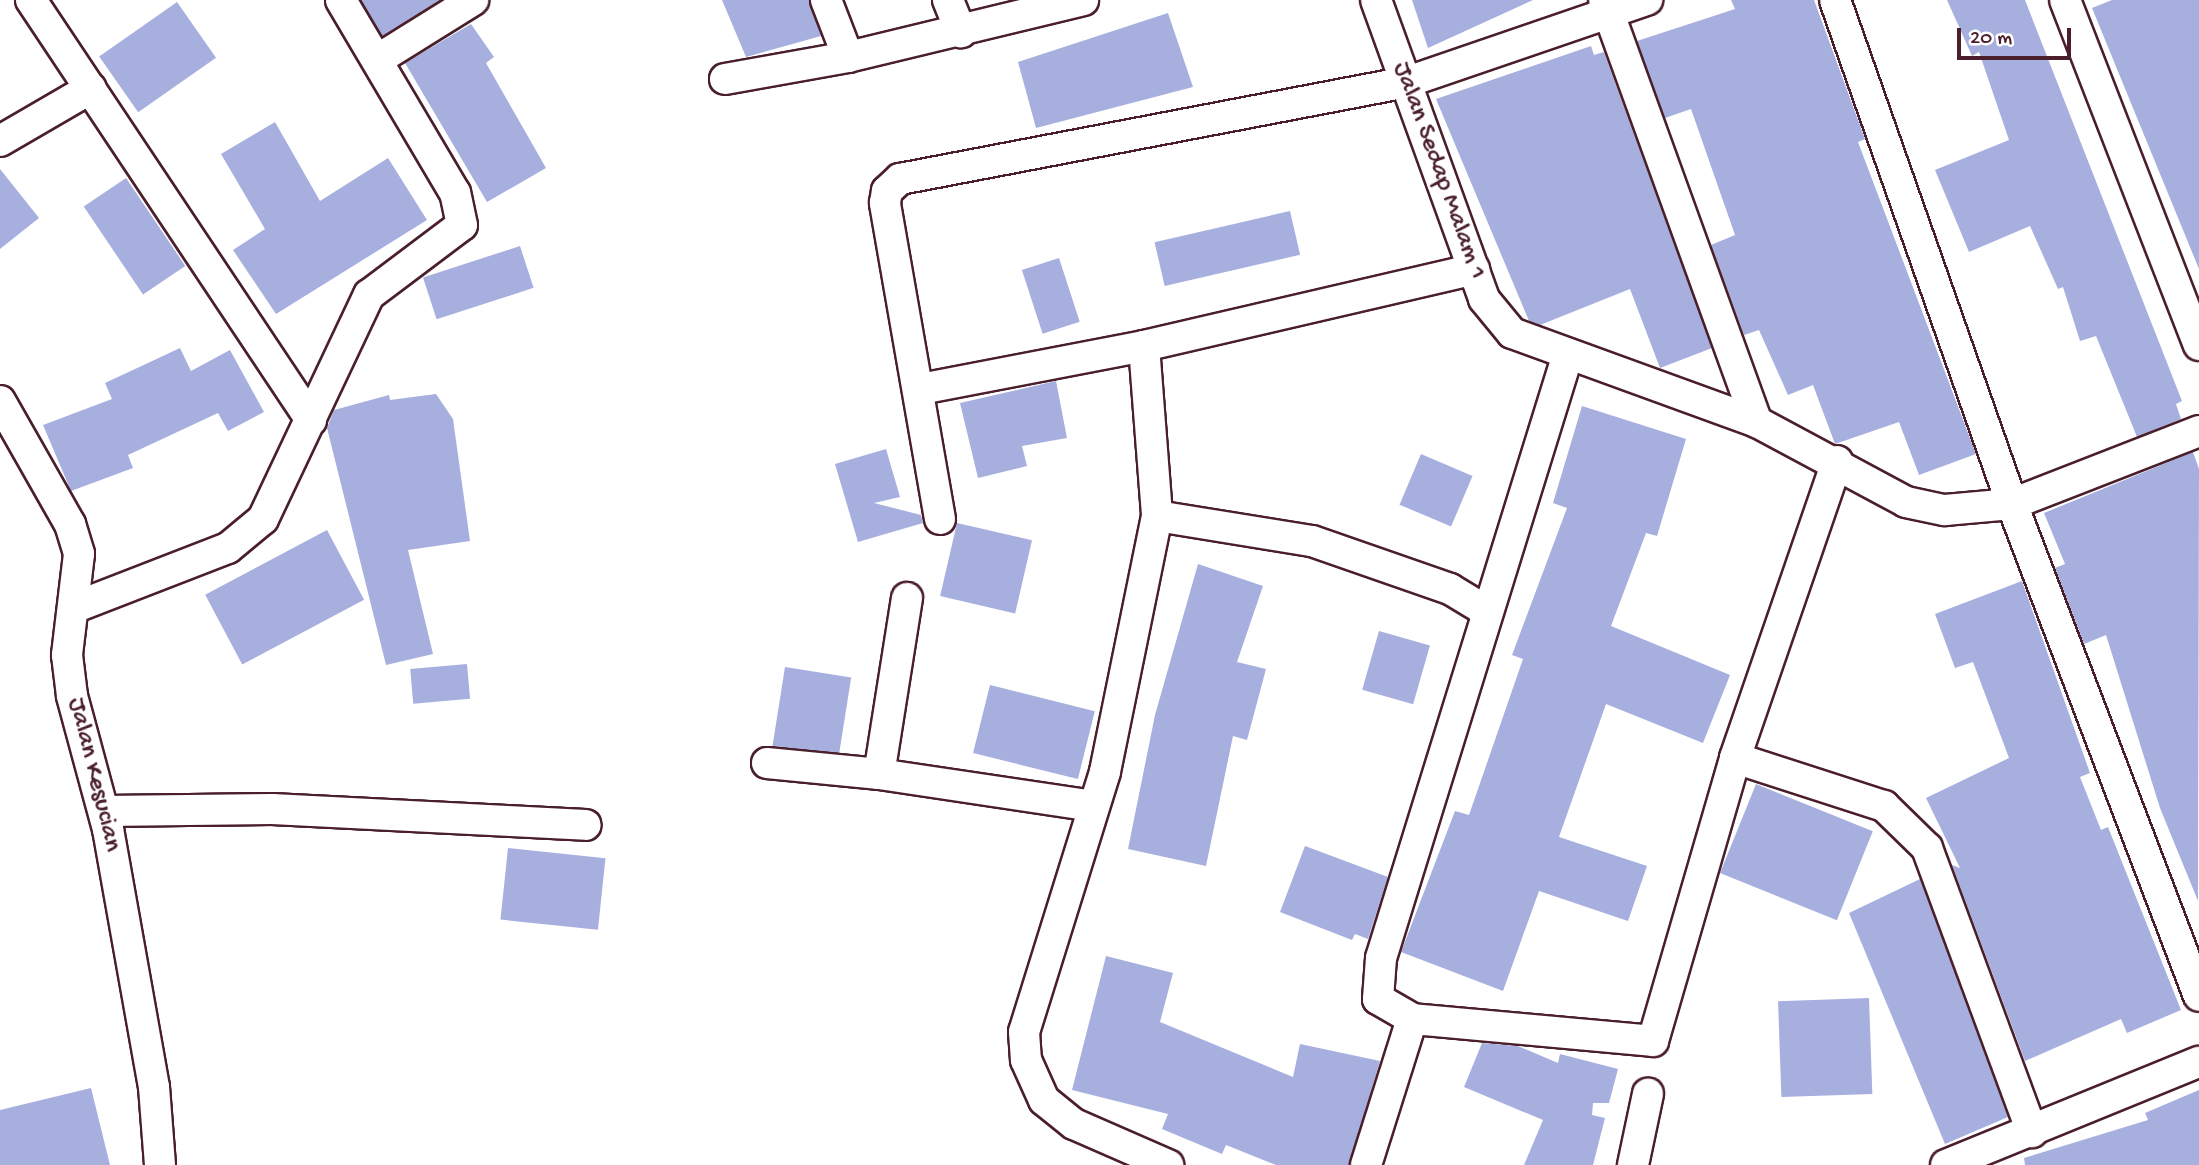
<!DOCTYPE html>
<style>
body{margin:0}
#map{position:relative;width:2199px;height:1165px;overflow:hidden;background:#fff;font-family:"Gochi Hand",sans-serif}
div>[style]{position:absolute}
.building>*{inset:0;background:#a7afdf;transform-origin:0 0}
.roads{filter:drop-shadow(2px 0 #4a1f2b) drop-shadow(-2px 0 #4a1f2b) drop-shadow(0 2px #4a1f2b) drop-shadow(0 -2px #4a1f2b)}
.minor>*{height:30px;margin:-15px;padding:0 15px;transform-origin:15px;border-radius:15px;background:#fff}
span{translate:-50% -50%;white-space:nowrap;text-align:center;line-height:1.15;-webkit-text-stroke:5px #fff;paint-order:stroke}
.street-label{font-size:26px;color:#4a1f2b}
.scale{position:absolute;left:1957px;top:28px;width:114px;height:32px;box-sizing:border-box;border:4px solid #4a1f2b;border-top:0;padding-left:9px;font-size:21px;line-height:24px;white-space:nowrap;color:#4a1f2b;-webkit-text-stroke:5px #fff;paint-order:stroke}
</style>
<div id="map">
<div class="building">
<div style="clip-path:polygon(361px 0,440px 0,382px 36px)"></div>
<div style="clip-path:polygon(722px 0,809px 0,821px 36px,746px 57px)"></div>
<div style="clip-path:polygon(1412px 0,1533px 0,1428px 48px)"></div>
<div style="clip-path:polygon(1731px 0,1814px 0,1865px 139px,1858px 142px,1976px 454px,1919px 475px,1899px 422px,1835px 444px,1813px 385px,1788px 395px,1759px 330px,1744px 335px,1711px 245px,1735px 235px,1691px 109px,1665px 118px,1637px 41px,1735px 9px)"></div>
<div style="clip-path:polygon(1947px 0,2025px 0,2182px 401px,2176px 404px,2181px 419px,2137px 437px,2096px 336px,2080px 341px,2063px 287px,2058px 289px,2030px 226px,1969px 252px,1935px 170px,2009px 140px,1979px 52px,1972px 56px)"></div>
<div style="clip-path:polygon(2112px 0,2199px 0,2199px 269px,2092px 8px)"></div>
<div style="left:177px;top:2px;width:68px;height:95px;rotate:55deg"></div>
<div style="clip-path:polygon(1168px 13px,1193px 87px,1036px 128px,1018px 62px)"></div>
<div style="clip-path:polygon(471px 24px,494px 57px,486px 63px,546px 168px,487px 202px,405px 63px)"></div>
<div style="clip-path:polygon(1591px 46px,1594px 55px,1604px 52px,1712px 348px,1660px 368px,1630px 289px,1540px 325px,1529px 321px,1436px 99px)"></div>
<div style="clip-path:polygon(275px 122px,320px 201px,388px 158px,427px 220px,276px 314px,233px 250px,265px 229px,221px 154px)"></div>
<div style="clip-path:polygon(0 169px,39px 218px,0 249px)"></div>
<div style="left:126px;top:178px;width:106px;height:51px;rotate:56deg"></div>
<div style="left:1290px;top:211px;width:45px;height:139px;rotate:77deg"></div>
<div style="left:520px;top:246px;width:44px;height:102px;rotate:72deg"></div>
<div style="left:1059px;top:258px;width:67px;height:39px;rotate:72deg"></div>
<div style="clip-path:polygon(180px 348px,191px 371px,230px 350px,264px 412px,228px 431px,218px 413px,128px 455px,133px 468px,71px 491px,43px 425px,112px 399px,105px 383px)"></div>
<div style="clip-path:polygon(1056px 381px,1067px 438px,1022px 446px,1027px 466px,978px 478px,960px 403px)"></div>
<div style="clip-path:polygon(436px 394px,453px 419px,470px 541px,408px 550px,433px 654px,386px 665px,327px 428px,334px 410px,389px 395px,390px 400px)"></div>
<div style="clip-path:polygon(1582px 406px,1686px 439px,1657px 536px,1646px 533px,1611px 626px,1730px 675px,1703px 743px,1606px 704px,1559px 837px,1647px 866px,1628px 921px,1539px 891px,1503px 991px,1401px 952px,1455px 811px,1469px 815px,1523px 659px,1512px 655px,1567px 508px,1553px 503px)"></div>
<div style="clip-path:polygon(886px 449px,900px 497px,874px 503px,921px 515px,923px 523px,858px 542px,835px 464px)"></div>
<div style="clip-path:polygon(2193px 452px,2199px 469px,2198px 901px,2160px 808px,2106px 635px,2084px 644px,2055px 568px,2065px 564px,2044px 513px)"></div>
<div style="left:1421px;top:454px;width:56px;height:55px;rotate:23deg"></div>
<div style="left:957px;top:523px;width:77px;height:75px;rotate:13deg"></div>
<div style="left:327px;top:530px;width:79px;height:138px;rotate:62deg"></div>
<div style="clip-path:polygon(1198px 564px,1263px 586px,1237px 662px,1266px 669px,1247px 740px,1233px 736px,1206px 866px,1128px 849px,1155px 715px)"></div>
<div style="clip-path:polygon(2022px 581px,2090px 773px,2080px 777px,2101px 830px,2108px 827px,2181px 1010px,2127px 1033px,2121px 1019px,2025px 1061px,1952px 865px,1960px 868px,1926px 798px,2009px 758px,1973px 662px,1955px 668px,1935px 614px)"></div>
<div style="left:1379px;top:631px;width:53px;height:61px;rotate:16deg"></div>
<div style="left:467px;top:664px;width:35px;height:57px;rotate:85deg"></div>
<div style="left:785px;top:667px;width:67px;height:80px;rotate:9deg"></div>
<div style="left:990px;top:685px;width:108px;height:70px;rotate:14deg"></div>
<div style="left:1756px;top:784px;width:126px;height:96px;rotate:22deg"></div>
<div style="clip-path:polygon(1305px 846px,1388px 877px,1368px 939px,1355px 934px,1352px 940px,1280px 912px)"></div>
<div style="left:508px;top:848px;width:98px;height:72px;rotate:6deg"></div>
<div style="clip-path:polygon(1920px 879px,2008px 1117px,1945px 1144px,1849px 913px)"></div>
<div style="clip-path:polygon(1106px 956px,1173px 973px,1160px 1022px,1293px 1077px,1300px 1044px,1380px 1061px,1349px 1165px,1276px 1165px,1226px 1145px,1222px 1154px,1162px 1129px,1168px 1114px,1072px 1090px)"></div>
<div style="left:1869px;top:998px;width:96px;height:91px;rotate:88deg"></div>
<div style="clip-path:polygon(1482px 1043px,1518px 1046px,1558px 1063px,1560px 1054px,1618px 1069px,1609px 1103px,1593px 1103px,1592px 1115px,1605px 1118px,1593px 1165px,1524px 1165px,1543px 1120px,1464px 1087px)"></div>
<div style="clip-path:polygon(91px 1088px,110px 1165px,0 1165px,0 1110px)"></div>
<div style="clip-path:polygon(2199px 1090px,2199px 1165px,2025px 1165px,2024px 1158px,2148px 1120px,2145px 1113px)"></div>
</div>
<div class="roads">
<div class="minor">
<div style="left:31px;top:0;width:505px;rotate:56.31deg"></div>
<div style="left:826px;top:0;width:61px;rotate:68.9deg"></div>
<div style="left:848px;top:57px;width:242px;rotate:-13.6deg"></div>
<div style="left:948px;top:0;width:35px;rotate:68deg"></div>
<div style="left:1376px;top:0;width:318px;rotate:70.1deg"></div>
<div style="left:1484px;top:299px;width:44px;rotate:50.5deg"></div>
<div style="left:1512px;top:333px;width:261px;rotate:20deg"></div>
<div style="left:1757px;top:422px;width:169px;rotate:28.2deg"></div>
<div style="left:1906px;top:502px;width:40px;rotate:12deg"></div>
<div style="left:1945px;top:510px;width:67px;rotate:-5.1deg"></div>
<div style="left:2012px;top:504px;width:201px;rotate:-21.3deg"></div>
<div style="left:1604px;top:0;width:449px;rotate:70.1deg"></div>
<div style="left:1835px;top:0;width:534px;rotate:70.65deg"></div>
<div style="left:2012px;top:504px;width:526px;rotate:69.19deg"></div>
<div style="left:2065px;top:0;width:370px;rotate:68.8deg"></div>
<div style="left:380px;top:58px;width:110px;rotate:-31.9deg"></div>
<div style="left:725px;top:79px;width:125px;rotate:-10.1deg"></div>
<div style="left:0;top:141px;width:105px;rotate:-30.2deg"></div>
<div style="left:1144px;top:346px;width:170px;rotate:85.6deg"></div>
<div style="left:1157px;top:516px;width:261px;rotate:101.5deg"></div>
<div style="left:1105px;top:772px;width:272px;rotate:107.3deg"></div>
<div style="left:1024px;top:1032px;width:28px;rotate:86deg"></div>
<div style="left:1026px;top:1060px;width:44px;rotate:65.8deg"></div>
<div style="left:1044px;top:1100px;width:38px;rotate:39deg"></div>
<div style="left:1074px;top:1124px;width:103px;rotate:23.6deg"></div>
<div style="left:1568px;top:354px;width:632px;rotate:107.2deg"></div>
<div style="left:1381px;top:958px;width:41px;rotate:94.2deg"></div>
<div style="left:1378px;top:999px;width:39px;rotate:30deg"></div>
<div style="left:1412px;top:1019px;width:242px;rotate:5.2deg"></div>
<div style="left:1653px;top:1041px;width:295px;rotate:-73.8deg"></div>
<div style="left:1735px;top:758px;width:314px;rotate:-71deg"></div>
<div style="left:921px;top:389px;width:227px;rotate:-10.9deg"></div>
<div style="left:1144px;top:346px;width:339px;rotate:-13.1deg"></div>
<div style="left:0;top:401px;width:142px;rotate:60.4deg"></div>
<div style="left:70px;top:524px;width:31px;rotate:73deg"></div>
<div style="left:79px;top:554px;width:102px;rotate:96.8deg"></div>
<div style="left:67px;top:655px;width:41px;rotate:83deg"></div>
<div style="left:72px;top:696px;width:138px;rotate:74.9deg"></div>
<div style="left:108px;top:829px;width:262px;rotate:79.9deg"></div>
<div style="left:154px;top:1087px;width:78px;rotate:85.6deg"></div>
<div style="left:1157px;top:516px;width:157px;rotate:9.2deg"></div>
<div style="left:1312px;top:541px;width:146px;rotate:19.2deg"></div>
<div style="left:1450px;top:589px;width:44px;rotate:31.2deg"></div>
<div style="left:940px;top:519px;width:321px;rotate:-99.9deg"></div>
<div style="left:885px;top:203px;width:12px;rotate:-81deg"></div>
<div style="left:887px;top:191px;width:18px;rotate:-43deg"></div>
<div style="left:900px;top:179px;width:516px;rotate:-10.83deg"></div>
<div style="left:1407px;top:82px;width:254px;rotate:-18.9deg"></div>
<div style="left:907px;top:598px;width:178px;rotate:99deg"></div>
<div style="left:879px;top:774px;width:216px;rotate:8.5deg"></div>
<div style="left:73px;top:608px;width:166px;rotate:-21.2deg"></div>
<div style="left:228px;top:548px;width:45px;rotate:-39.6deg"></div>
<div style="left:263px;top:519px;width:248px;rotate:-64.7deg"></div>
<div style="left:369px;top:295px;width:116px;rotate:-37deg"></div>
<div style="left:462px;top:225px;width:33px;rotate:-102deg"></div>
<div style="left:455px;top:193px;width:224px;rotate:-120.6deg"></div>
<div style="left:1735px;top:758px;width:157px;rotate:17.9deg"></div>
<div style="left:1884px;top:806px;width:60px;rotate:44.3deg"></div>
<div style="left:1927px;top:848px;width:303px;rotate:69.7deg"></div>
<div style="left:767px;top:763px;width:113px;rotate:5.6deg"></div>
<div style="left:104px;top:811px;width:168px;rotate:-0.7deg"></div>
<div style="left:272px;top:809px;width:314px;rotate:2.9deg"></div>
<div style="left:1366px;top:1165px;width:153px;rotate:-72.5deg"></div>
<div style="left:1633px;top:1165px;width:73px;rotate:-78.1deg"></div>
<div style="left:1946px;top:1165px;width:273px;rotate:-22.2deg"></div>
</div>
</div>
<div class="street-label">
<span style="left:1438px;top:171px;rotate:70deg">Jalan Sedap Malam 1</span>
<span style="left:93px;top:775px;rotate:76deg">Jalan Kesucian</span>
</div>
<div class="scale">20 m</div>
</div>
